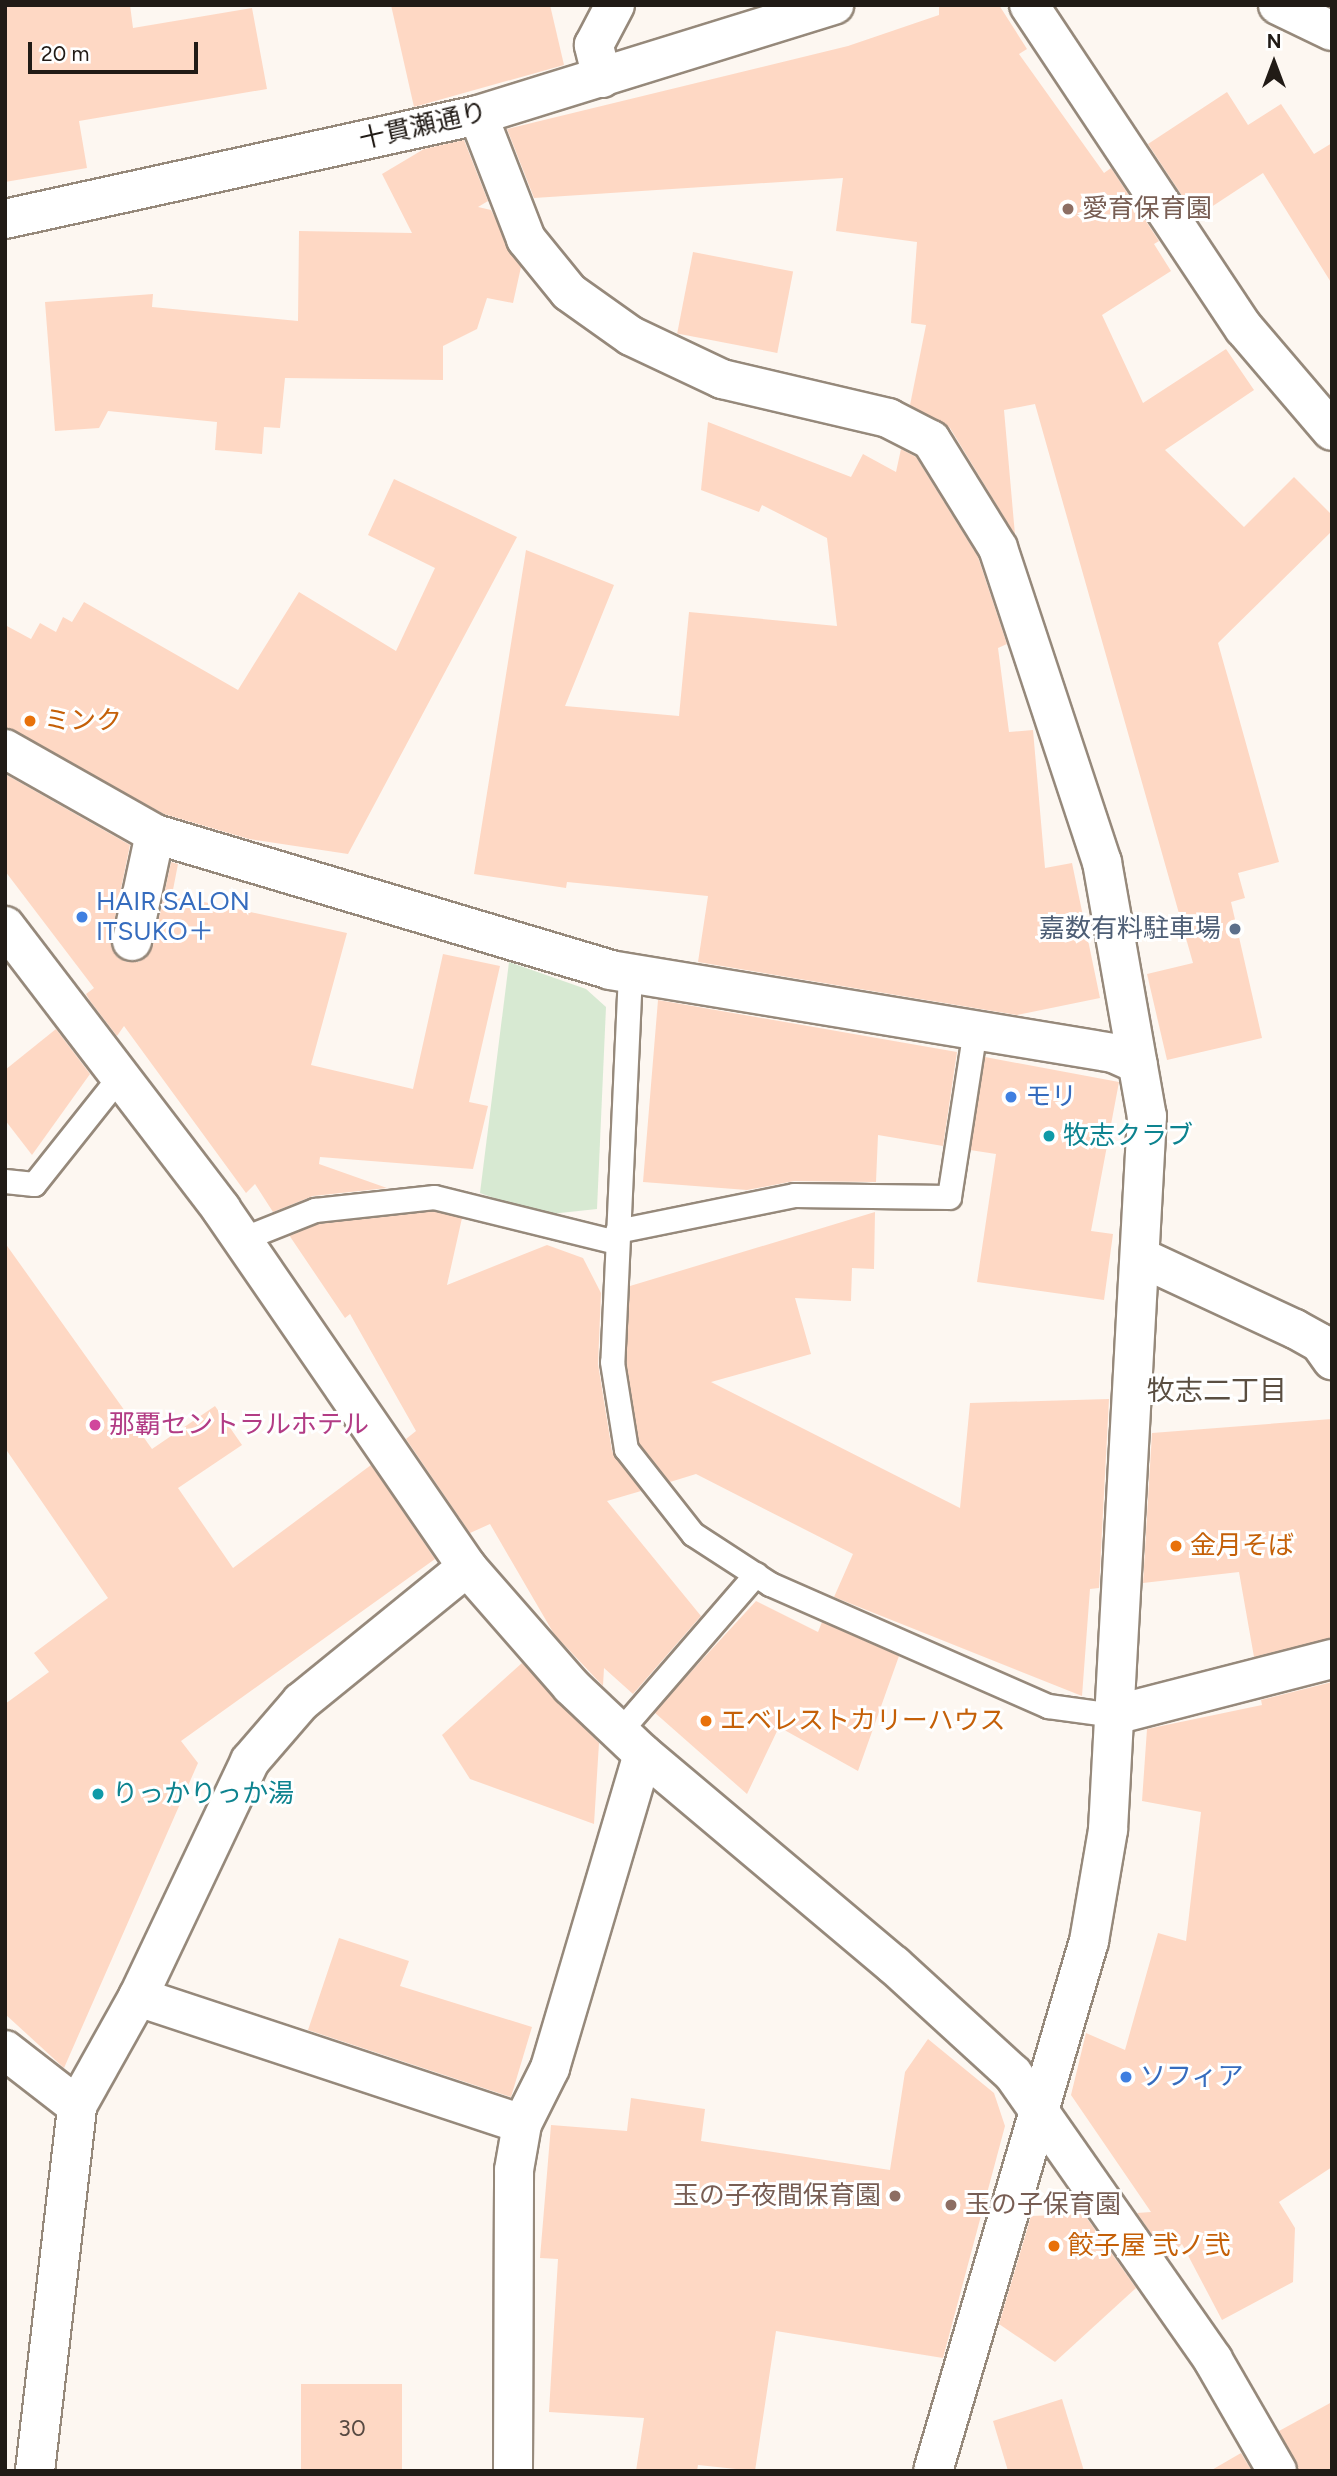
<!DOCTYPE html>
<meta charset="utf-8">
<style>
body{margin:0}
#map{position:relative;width:1337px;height:2476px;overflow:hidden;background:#fdf7f1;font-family:Figtree,"Noto Sans JP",sans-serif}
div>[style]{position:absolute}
.green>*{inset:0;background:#d7e9d2}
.building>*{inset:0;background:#fed8c4;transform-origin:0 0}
.roads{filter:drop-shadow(2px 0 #96897b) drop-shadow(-2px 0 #96897b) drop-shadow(0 2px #96897b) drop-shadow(0 -2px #96897b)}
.service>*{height:23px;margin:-11.5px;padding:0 11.5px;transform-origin:11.5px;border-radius:11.5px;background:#fff}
.minor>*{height:38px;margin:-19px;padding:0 19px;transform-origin:19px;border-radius:19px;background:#fff}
.tertiary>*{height:38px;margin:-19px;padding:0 19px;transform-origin:19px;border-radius:19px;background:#fff}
.dots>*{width:19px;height:19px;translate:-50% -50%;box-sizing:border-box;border:4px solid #fff;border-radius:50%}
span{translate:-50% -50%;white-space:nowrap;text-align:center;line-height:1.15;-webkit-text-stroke:6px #fff;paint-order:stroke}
.number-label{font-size:23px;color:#584a42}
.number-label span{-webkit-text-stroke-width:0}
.street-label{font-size:26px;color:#211b16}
.education-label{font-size:26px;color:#785e54}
.left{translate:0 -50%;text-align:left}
.right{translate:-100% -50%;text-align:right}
.food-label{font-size:26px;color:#c56008}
.shop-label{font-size:26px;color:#366cbe}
.service-label{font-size:26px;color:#4e5e75}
.culture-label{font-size:26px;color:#0d838f}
.hotel-label{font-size:26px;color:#b23c85}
.neighbourhood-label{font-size:28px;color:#5a4e41}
.frame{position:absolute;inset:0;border:7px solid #211b16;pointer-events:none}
.north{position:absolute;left:1239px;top:28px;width:70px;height:70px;-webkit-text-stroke:5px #fff;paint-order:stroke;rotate:0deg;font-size:19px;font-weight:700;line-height:28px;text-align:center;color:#211b16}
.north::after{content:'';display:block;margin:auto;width:24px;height:32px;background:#211b16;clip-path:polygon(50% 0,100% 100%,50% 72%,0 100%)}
.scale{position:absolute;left:28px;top:42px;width:170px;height:32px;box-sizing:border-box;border:4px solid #211b16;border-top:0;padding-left:9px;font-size:21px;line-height:24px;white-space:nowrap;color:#211b16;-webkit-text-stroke:5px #fff;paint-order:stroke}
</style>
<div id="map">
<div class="green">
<div style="clip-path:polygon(509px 962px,586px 989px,606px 1007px,597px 1209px,541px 1215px,480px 1193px)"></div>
</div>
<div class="building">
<div style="clip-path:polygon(5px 5px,130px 5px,133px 28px,252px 8px,267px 89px,79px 121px,87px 168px,5px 182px)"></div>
<div style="clip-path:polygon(391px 5px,550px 5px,564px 65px,414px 107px)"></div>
<div style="clip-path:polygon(939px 5px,999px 5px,1027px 49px,1019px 54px,1104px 173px,1111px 168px,1159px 241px,1154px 244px,1171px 271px,1102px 315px,1143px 403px,1226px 349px,1254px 390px,1165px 450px,1244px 527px,1294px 477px,1332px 515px,1332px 531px,1218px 643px,1279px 862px,1238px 873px,1245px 898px,1231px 902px,1262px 1038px,1167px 1060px,1147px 974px,1193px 963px,1035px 404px,1004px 410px,1015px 535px,950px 428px,910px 405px,926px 325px,911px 323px,917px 242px,836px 231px,843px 178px,534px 198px,507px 129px,848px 46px,939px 15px)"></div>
<div style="clip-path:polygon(1227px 92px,1248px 125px,1281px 104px,1314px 154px,1332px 143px,1332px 284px,1263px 173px,1196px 217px,1148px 144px)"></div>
<div style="clip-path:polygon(464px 140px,488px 201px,478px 207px,491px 210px,521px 267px,513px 303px,487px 298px,477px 329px,443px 346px,443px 380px,285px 378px,280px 428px,264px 427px,262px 454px,215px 450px,217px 422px,108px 411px,99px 428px,55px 431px,45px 302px,153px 294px,152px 307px,298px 321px,299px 231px,412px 233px,382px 174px,424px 149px)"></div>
<div style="left:693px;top:252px;width:102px;height:83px;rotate:11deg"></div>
<div style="clip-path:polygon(708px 422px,851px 477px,863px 454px,896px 472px,901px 449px,916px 457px,978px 557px,1007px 644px,998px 648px,1009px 732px,1033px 730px,1045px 868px,1072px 863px,1100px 998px,1017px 1015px,698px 962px,708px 896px,567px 882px,566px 888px,474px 874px,526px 550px,614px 585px,565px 706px,679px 716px,689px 612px,837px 626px,827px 538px,762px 505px,759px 512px,701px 490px)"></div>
<div style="clip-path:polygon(394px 479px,517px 537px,348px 854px,249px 839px,164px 814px,5px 727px,5px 625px,31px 639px,40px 623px,56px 632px,63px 617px,72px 622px,84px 602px,238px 690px,299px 592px,396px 651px,435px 568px,368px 535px)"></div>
<div style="clip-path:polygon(5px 774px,130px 845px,111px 937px,117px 957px,127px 962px,139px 962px,153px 946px,171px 862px,178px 864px,172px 895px,347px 933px,311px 1065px,413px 1089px,443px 954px,500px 966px,469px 1102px,488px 1106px,473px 1169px,320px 1157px,319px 1164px,387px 1188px,313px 1196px,273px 1212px,255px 1184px,246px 1193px,124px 1026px,117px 1036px,90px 1001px,86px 994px,94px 988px,5px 871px)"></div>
<div style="clip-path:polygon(658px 1000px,957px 1052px,943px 1146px,878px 1135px,876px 1182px,794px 1181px,747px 1190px,643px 1182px)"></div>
<div style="clip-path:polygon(56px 1029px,90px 1074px,32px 1155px,5px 1120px,5px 1070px)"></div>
<div style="clip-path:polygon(985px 1057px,1119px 1082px,1091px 1231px,1113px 1234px,1104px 1300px,977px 1282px,996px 1154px,970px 1150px)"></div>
<div style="clip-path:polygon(433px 1211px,462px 1218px,447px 1285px,547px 1245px,583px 1258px,601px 1293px,598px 1364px,612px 1451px,641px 1491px,607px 1501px,701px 1616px,633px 1694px,604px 1668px,603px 1686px,554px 1634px,490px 1524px,470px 1533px,406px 1439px,416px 1431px,350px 1314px,345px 1318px,289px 1235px,318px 1224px)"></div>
<div style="clip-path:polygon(875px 1212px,874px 1269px,852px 1268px,851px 1301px,795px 1298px,811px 1354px,711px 1382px,960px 1508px,970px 1403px,1109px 1399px,1099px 1588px,1090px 1589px,1082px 1696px,834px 1597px,853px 1554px,696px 1474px,670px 1482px,639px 1443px,626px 1361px,630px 1286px)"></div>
<div style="clip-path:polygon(5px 1243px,152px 1449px,215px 1406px,242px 1445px,178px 1488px,233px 1568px,371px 1465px,435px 1559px,181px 1741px,198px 1763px,64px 2068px,5px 2014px,5px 1704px,49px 1672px,34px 1653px,108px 1598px,5px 1448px)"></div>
<div style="clip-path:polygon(1332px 1419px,1332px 1638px,1254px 1657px,1239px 1572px,1143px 1583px,1152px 1433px)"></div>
<div style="clip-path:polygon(756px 1601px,818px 1632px,822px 1622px,899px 1656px,858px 1771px,779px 1727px,747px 1794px,654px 1712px)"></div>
<div style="clip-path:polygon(522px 1663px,599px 1743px,594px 1824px,470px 1779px,442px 1735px)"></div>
<div style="clip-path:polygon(1332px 1682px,1332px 2167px,1279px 2202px,1295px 2228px,1293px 2282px,1222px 2320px,1182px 2244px,1168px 2258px,1137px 2213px,1151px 2212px,1071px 2095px,1086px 2033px,1125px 2050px,1158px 1933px,1186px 1941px,1201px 1812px,1142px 1801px,1147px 1729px,1262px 1705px,1261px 1700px)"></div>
<div style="clip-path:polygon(339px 1938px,409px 1961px,400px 1986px,532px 2027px,511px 2097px,308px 2030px)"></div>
<div style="clip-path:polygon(928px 2039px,994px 2093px,1005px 2126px,943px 2358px,776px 2331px,755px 2471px,698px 2465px,697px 2471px,636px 2471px,644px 2418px,549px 2412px,558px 2259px,540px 2258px,551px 2125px,627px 2131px,631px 2098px,705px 2109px,701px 2141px,890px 2170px,905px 2072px)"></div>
<div style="clip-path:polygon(1084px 2214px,1136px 2288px,1055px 2362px,999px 2324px,1031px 2216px)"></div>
<div style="left:402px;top:2384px;width:87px;height:101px;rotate:90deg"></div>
<div style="clip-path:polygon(1062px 2399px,1084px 2471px,1008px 2471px,993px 2421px)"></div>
<div style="clip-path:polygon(1332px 2402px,1332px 2471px,1299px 2471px,1279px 2431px)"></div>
<div style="clip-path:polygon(1241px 2453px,1252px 2471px,1210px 2471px)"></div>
</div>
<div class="roads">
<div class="service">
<div style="left:630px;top:973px;width:389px;rotate:92.6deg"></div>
<div style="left:612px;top:1362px;width:88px;rotate:80.9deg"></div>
<div style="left:626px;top:1449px;width:108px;rotate:51.8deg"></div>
<div style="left:693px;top:1534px;width:92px;rotate:33deg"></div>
<div style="left:770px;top:1584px;width:304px;rotate:23.7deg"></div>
<div style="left:1048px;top:1706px;width:67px;rotate:7.8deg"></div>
<div style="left:5px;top:1181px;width:29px;rotate:6deg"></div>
<div style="left:34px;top:1184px;width:138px;rotate:-51.5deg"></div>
<div style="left:617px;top:1231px;width:181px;rotate:-11.5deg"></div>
<div style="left:794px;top:1195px;width:155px;rotate:0.7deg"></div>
<div style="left:949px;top:1197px;width:170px;rotate:-81.2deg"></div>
<div style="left:242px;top:1239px;width:79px;rotate:-21.7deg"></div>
<div style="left:315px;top:1210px;width:120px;rotate:-6.2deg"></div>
<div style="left:434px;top:1197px;width:187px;rotate:13.9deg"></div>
<div style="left:619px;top:1732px;width:209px;rotate:-49.1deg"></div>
</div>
<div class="minor">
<div style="left:1029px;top:5px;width:388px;rotate:56.4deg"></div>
<div style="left:1244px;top:328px;width:135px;rotate:49.5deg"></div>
<div style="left:602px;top:78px;width:34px;rotate:-104deg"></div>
<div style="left:594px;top:45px;width:45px;rotate:-62.3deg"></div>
<div style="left:478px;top:115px;width:133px;rotate:68.8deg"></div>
<div style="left:526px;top:239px;width:68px;rotate:50.9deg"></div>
<div style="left:569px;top:292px;width:76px;rotate:35.4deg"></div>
<div style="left:631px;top:336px;width:101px;rotate:25.3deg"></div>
<div style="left:722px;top:379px;width:171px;rotate:13.2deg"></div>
<div style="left:888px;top:418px;width:48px;rotate:27.1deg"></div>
<div style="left:931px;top:440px;width:127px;rotate:58.2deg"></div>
<div style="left:998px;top:548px;width:331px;rotate:71.7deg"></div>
<div style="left:1102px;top:862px;width:258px;rotate:80deg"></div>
<div style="left:1147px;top:1116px;width:715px;rotate:93.13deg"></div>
<div style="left:1108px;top:1830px;width:113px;rotate:99.7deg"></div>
<div style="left:1089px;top:1941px;width:552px;rotate:106.4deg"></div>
<div style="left:5px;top:219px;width:484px;rotate:-12.4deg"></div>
<div style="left:478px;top:115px;width:373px;rotate:-17.2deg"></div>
<div style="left:5px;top:749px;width:172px;rotate:29.5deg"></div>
<div style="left:155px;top:834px;width:475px;rotate:16.6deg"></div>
<div style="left:610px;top:970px;width:510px;rotate:9.37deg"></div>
<div style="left:1113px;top:1053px;width:27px;rotate:24deg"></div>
<div style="left:5px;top:926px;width:356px;rotate:52.6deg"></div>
<div style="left:221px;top:1209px;width:434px;rotate:55.5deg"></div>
<div style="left:467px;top:1567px;width:158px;rotate:48.8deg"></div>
<div style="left:571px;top:1686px;width:99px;rotate:43.4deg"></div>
<div style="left:643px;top:1754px;width:328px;rotate:40.1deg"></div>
<div style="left:894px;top:1965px;width:161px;rotate:42.5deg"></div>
<div style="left:1013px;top:2074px;width:349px;rotate:55deg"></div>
<div style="left:1213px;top:2360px;width:128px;rotate:60deg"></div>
<div style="left:132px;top:941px;width:109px;rotate:-77.9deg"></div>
<div style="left:1142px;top:1258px;width:169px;rotate:24.9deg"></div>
<div style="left:1295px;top:1329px;width:29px;rotate:29deg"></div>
<div style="left:1320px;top:1343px;width:21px;rotate:55deg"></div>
<div style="left:1114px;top:1715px;width:225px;rotate:-14.4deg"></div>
<div style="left:138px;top:1997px;width:404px;rotate:18.3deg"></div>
<div style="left:5px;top:2050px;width:91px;rotate:37.9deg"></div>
<div style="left:35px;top:2471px;width:367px;rotate:-83.4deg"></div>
<div style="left:77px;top:2106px;width:125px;rotate:-60.8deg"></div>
<div style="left:138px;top:1997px;width:261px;rotate:-64.6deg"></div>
<div style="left:250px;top:1761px;width:78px;rotate:-49.2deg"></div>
<div style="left:301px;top:1702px;width:214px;rotate:-39.1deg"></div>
<div style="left:513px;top:2471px;width:301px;rotate:-89.8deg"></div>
<div style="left:514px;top:2170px;width:47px;rotate:-80.1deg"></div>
<div style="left:522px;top:2124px;width:63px;rotate:-63.4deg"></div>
<div style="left:550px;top:2068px;width:327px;rotate:-73.5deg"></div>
</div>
<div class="tertiary">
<div style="left:1278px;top:5px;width:60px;rotate:25.7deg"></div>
</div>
</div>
<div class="dots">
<div style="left:1068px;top:209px;background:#8d6e63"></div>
<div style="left:30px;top:721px;background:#e8710a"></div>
<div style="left:82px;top:917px;background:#3f7fe0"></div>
<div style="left:1235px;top:929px;background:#5c6f8a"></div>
<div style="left:1011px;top:1097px;background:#3f7fe0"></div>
<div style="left:1049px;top:1136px;background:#0f9aa8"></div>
<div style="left:95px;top:1425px;background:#d1479c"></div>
<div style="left:1176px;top:1546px;background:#e8710a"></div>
<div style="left:706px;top:1721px;background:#e8710a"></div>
<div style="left:98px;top:1794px;background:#0f9aa8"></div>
<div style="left:1126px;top:2077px;background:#3f7fe0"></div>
<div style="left:895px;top:2196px;background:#8d6e63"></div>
<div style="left:951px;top:2205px;background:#8d6e63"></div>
<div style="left:1054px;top:2246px;background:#e8710a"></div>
</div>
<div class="number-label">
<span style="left:352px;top:2428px">30</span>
</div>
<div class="street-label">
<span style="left:423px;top:126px;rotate:-13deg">十貫瀬通り</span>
</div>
<div class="education-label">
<span class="left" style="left:1082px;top:209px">愛育保育園</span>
<span class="right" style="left:881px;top:2196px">玉の子夜間保育園</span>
<span class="left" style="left:965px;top:2205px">玉の子保育園</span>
</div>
<div class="food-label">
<span class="left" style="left:44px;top:721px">ミンク</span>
<span class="left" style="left:1190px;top:1546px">金月そば</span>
<span class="left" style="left:720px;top:1721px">エベレストカリーハウス</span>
<span class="left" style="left:1068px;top:2246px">餃子屋 弐ノ弐</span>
</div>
<div class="shop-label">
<span class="left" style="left:96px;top:917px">HAIR SALON<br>ITSUKO＋</span>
<span class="left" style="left:1025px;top:1097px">モリ</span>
<span class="left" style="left:1140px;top:2077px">ソフィア</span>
</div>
<div class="service-label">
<span class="right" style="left:1221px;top:929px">嘉数有料駐車場</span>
</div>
<div class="culture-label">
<span class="left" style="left:1063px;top:1136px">牧志クラブ</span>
<span class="left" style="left:112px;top:1794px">りっかりっか湯</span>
</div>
<div class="hotel-label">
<span class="left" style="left:109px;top:1425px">那覇セントラルホテル</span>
</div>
<div class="neighbourhood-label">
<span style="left:1217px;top:1390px">牧志二丁目</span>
</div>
<div class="frame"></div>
<div class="north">N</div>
<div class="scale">20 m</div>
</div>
